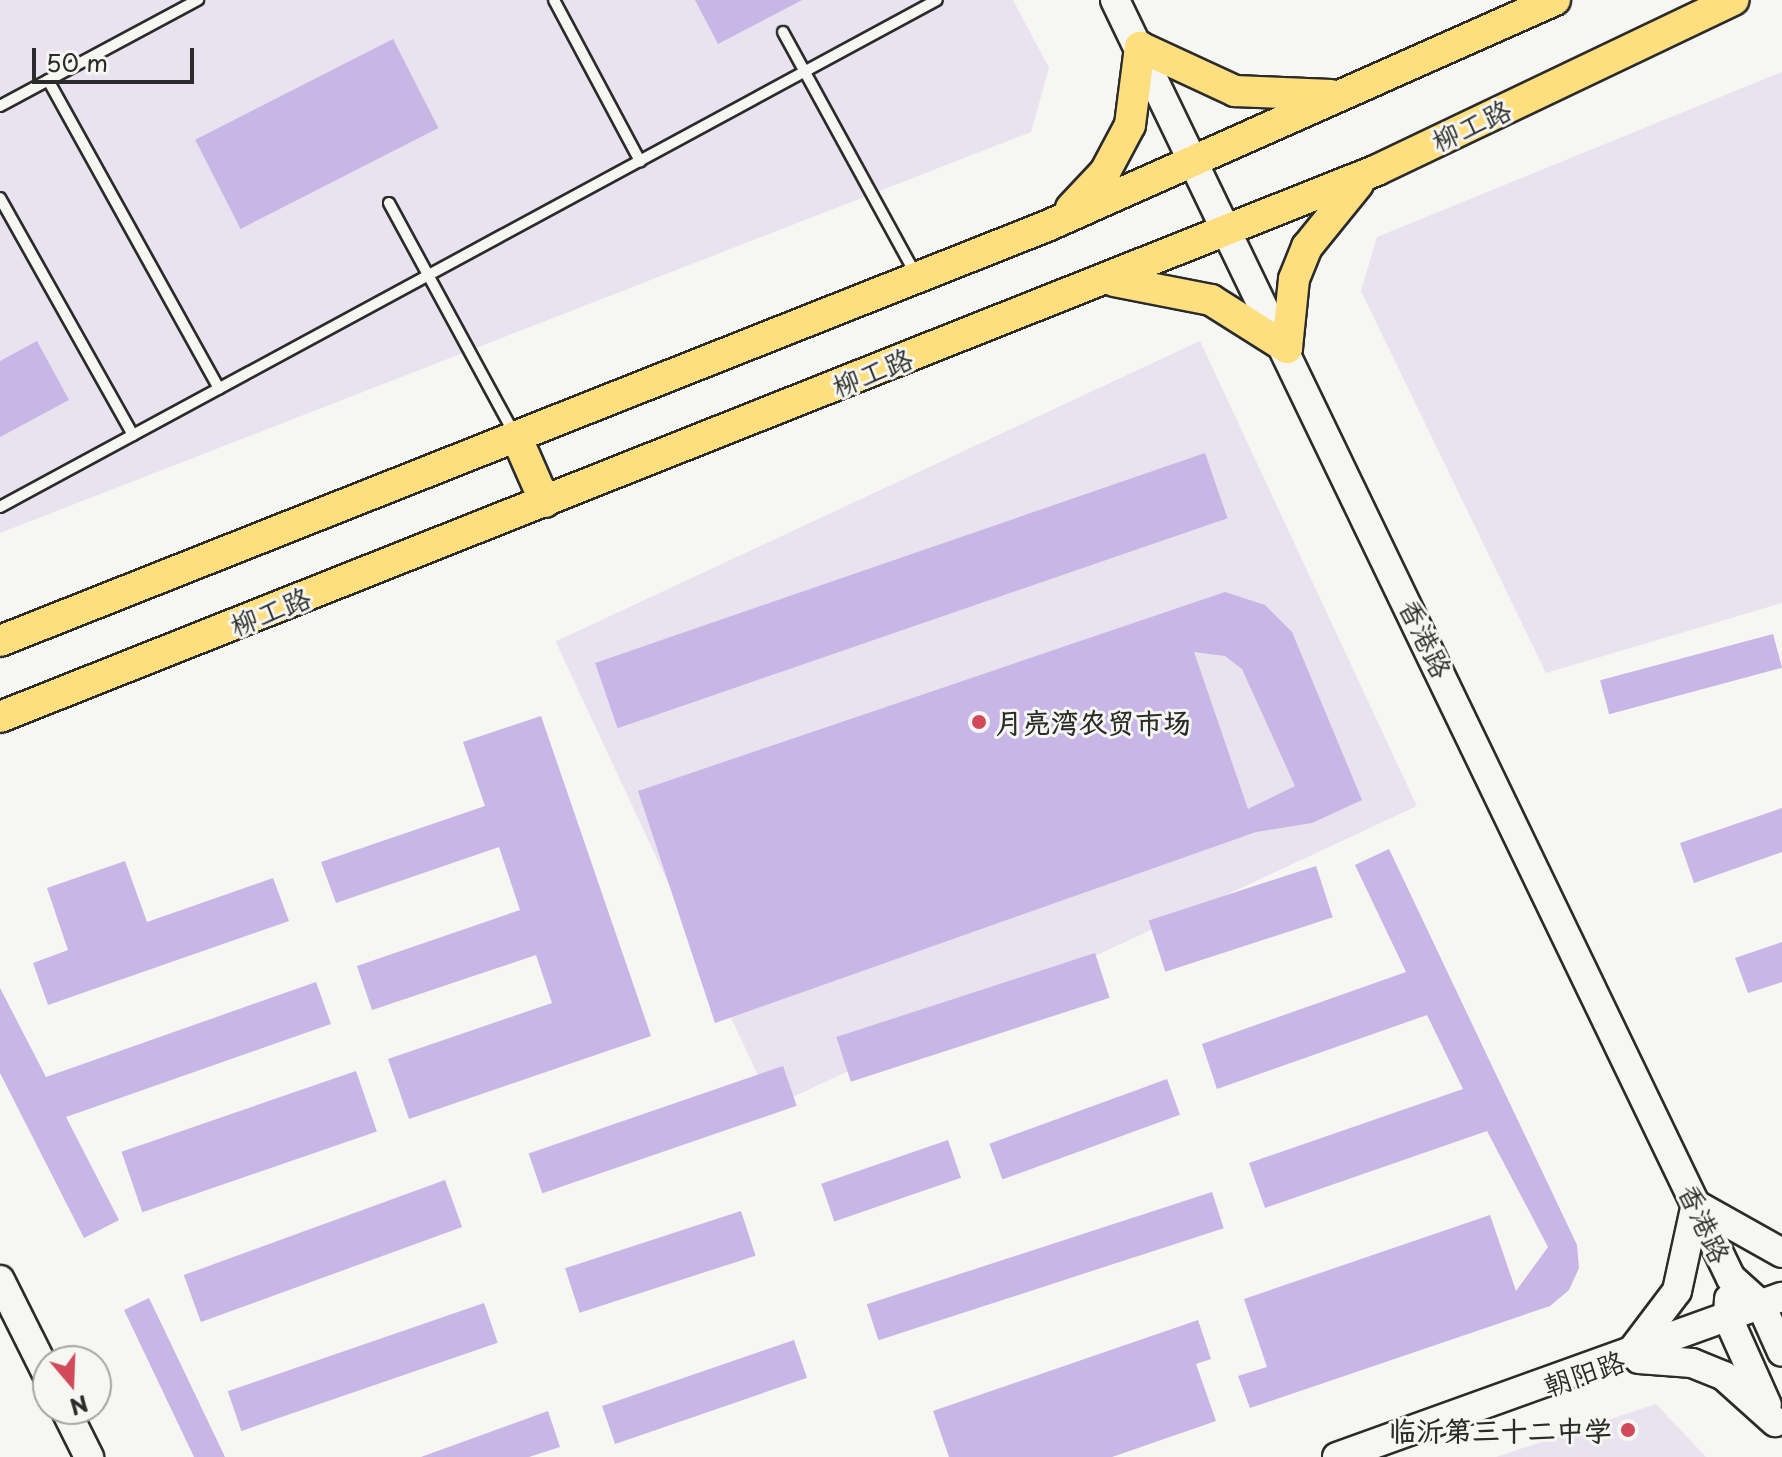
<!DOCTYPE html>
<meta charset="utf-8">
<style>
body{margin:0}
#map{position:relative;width:1782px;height:1457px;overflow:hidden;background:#f6f6f2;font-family:"Playpen Sans","LXGW WenKai TC",sans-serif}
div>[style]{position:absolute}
.built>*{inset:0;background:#e8e3ee;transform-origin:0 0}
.building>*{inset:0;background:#c7b6e6;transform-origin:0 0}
.roads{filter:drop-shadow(2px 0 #2b2b2b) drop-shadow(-2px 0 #2b2b2b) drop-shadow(0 2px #2b2b2b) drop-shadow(0 -2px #2b2b2b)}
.lane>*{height:10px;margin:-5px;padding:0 5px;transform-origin:5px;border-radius:5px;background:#f6f6f2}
.secondary>*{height:28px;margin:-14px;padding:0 14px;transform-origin:14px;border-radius:14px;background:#f6f6f2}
.primary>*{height:30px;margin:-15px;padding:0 15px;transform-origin:15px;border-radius:15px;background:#fedf80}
.dots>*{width:22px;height:22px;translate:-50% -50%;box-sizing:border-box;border:4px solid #f6f6f2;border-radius:50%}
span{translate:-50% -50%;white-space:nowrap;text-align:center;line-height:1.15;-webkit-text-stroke:6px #f6f6f2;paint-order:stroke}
.street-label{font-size:28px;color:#2b2b2b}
.poi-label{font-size:28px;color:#2b2b2b;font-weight:700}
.left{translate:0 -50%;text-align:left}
.right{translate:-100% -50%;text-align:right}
.north{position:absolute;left:32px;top:1345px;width:80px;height:80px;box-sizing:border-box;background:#f6f6f2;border:2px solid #a5a5a2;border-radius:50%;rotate:161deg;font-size:22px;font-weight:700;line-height:32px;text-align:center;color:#2b2b2b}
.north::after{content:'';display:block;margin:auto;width:28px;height:36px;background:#d1495b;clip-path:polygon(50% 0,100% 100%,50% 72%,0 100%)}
.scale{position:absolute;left:32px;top:48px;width:162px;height:36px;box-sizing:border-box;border:4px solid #2b2b2b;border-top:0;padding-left:10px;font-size:24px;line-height:28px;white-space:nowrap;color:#2b2b2b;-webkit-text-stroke:6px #f6f6f2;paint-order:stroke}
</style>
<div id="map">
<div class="built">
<div style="clip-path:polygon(0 0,1013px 0,1049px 68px,1031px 132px,0 533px)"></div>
<div style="clip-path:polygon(1782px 72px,1782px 603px,1546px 673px,1361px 291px,1377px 237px)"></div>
<div style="left:1200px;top:341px;width:513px;height:711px;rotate:65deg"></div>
<div style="clip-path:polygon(1656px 1404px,1706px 1457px,1496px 1457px)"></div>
</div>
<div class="building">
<div style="clip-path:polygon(695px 0,802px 0,718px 44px)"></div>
<div style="left:393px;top:39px;width:100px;height:222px;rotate:63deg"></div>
<div style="clip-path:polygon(37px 341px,69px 400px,0 437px,0 361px)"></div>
<div style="left:1205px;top:453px;width:69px;height:645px;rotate:71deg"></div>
<div style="clip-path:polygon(evenodd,1225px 592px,1265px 605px,1292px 632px,1362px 800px,1312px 823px,1256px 832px,715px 1023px,638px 791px,1225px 592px,1194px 652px,1225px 656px,1242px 669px,1295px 786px,1248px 809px,1194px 652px)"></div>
<div style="left:1773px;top:634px;width:35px;height:179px;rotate:75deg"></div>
<div style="clip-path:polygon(541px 716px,651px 1036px,409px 1119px,388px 1059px,552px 1003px,536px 955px,372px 1010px,357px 966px,520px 910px,499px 847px,336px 903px,321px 862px,485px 806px,463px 742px)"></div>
<div style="clip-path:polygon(1782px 808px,1782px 852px,1694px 883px,1680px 843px)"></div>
<div style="clip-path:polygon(1389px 849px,1577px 1245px,1579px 1268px,1569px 1290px,1550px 1306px,1250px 1408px,1238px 1376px,1267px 1367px,1244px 1299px,1490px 1215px,1516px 1291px,1548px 1247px,1487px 1131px,1265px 1208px,1249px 1163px,1463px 1089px,1427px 1015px,1217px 1089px,1202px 1044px,1406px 972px,1355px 865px)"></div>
<div style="clip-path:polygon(125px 861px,147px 922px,273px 878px,289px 921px,48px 1005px,33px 963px,68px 950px,47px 888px)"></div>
<div style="left:1316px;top:866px;width:54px;height:176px;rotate:72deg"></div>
<div style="clip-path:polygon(1782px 942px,1782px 982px,1748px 993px,1735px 958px)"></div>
<div style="left:1095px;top:953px;width:47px;height:272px;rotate:72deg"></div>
<div style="clip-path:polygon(316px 982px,331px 1024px,66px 1117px,119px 1220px,84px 1238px,0 1073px,0 988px,46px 1077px)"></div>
<div style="left:783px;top:1066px;width:42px;height:269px;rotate:71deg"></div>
<div style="left:356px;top:1071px;width:64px;height:248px;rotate:71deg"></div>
<div style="left:1167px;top:1079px;width:38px;height:189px;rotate:70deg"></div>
<div style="left:948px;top:1140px;width:40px;height:134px;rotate:71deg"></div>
<div style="left:445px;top:1180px;width:50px;height:278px;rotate:70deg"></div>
<div style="left:1212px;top:1192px;width:38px;height:363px;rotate:72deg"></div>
<div style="left:741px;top:1211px;width:47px;height:185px;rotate:72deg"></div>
<div style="clip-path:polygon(149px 1298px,215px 1436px,225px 1457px,194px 1457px,124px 1310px)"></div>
<div style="left:484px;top:1303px;width:42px;height:271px;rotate:71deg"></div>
<div style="clip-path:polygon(1198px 1320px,1211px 1359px,1196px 1364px,1216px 1421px,1112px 1457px,949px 1457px,933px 1411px)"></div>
<div style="left:794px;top:1340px;width:40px;height:203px;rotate:71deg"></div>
<div style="clip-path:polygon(548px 1411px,560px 1447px,529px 1457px,421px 1457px)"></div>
</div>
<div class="roads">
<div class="lane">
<div style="left:554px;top:0;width:183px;rotate:61.9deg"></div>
<div style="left:783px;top:32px;width:277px;rotate:61.3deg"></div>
<div style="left:48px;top:80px;width:353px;rotate:61deg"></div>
<div style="left:0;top:106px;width:225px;rotate:-28.2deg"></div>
<div style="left:0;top:198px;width:272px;rotate:60.7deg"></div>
<div style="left:389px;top:203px;width:264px;rotate:61.5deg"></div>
<div style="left:0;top:507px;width:1065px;rotate:-28.42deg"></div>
</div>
<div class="secondary">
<div style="left:1115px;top:0;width:1419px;rotate:64.27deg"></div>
<div style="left:1731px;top:1278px;width:40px;rotate:42deg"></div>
<div style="left:1761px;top:1305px;width:51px;rotate:65.9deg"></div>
<div style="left:1700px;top:1207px;width:94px;rotate:29.3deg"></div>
<div style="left:0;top:1280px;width:107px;rotate:63.4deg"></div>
<div style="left:1729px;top:1299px;width:19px;rotate:93deg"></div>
<div style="left:1728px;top:1318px;width:95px;rotate:65.9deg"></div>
<div style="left:1631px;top:1352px;width:76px;rotate:-53deg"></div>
<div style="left:1677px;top:1291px;width:89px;rotate:-77.7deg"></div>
<div style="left:1639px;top:1359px;width:53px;rotate:4.3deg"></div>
<div style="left:1692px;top:1363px;width:35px;rotate:22deg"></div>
<div style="left:1724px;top:1376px;width:69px;rotate:42deg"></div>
<div style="left:65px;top:1409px;width:54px;rotate:63.4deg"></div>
<div style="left:1337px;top:1457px;width:473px;rotate:-19.8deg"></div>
</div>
<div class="primary">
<div style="left:1140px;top:47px;width:105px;rotate:24.9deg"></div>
<div style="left:1235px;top:91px;width:96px;rotate:2.4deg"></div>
<div style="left:1071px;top:208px;width:50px;rotate:-46.6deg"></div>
<div style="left:1105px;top:172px;width:53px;rotate:-62deg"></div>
<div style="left:1130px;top:125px;width:79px;rotate:-82.7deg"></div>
<div style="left:1114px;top:281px;width:99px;rotate:11.1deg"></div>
<div style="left:1211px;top:300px;width:90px;rotate:32.3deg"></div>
<div style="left:1287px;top:348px;width:69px;rotate:-84.2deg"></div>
<div style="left:1294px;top:279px;width:35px;rotate:-68deg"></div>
<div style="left:1307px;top:247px;width:81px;rotate:-51deg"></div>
<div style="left:516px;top:436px;width:72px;rotate:66.3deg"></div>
<div style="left:0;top:641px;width:1126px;rotate:-21.62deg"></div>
<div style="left:1047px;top:226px;width:556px;rotate:-23.98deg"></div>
<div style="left:0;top:717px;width:1482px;rotate:-21.66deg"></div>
<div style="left:1377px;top:170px;width:395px;rotate:-25.5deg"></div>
</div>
</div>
<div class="dots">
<div style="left:979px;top:722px;background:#d1495b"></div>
<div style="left:1628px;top:1430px;background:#d1495b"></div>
</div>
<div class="street-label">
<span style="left:1471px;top:125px;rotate:-25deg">柳工路</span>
<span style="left:872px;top:372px;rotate:-22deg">柳工路</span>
<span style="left:270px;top:611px;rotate:-22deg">柳工路</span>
<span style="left:1426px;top:638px;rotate:64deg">香港路</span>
<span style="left:1705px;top:1223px;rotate:65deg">香港路</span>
<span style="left:1584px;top:1373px;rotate:-19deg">朝阳路</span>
</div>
<div class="poi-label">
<span class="left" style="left:995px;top:722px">月亮湾农贸市场</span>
<span class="right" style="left:1612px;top:1430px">临沂第三十二中学</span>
</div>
<div class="north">N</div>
<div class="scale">50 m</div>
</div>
